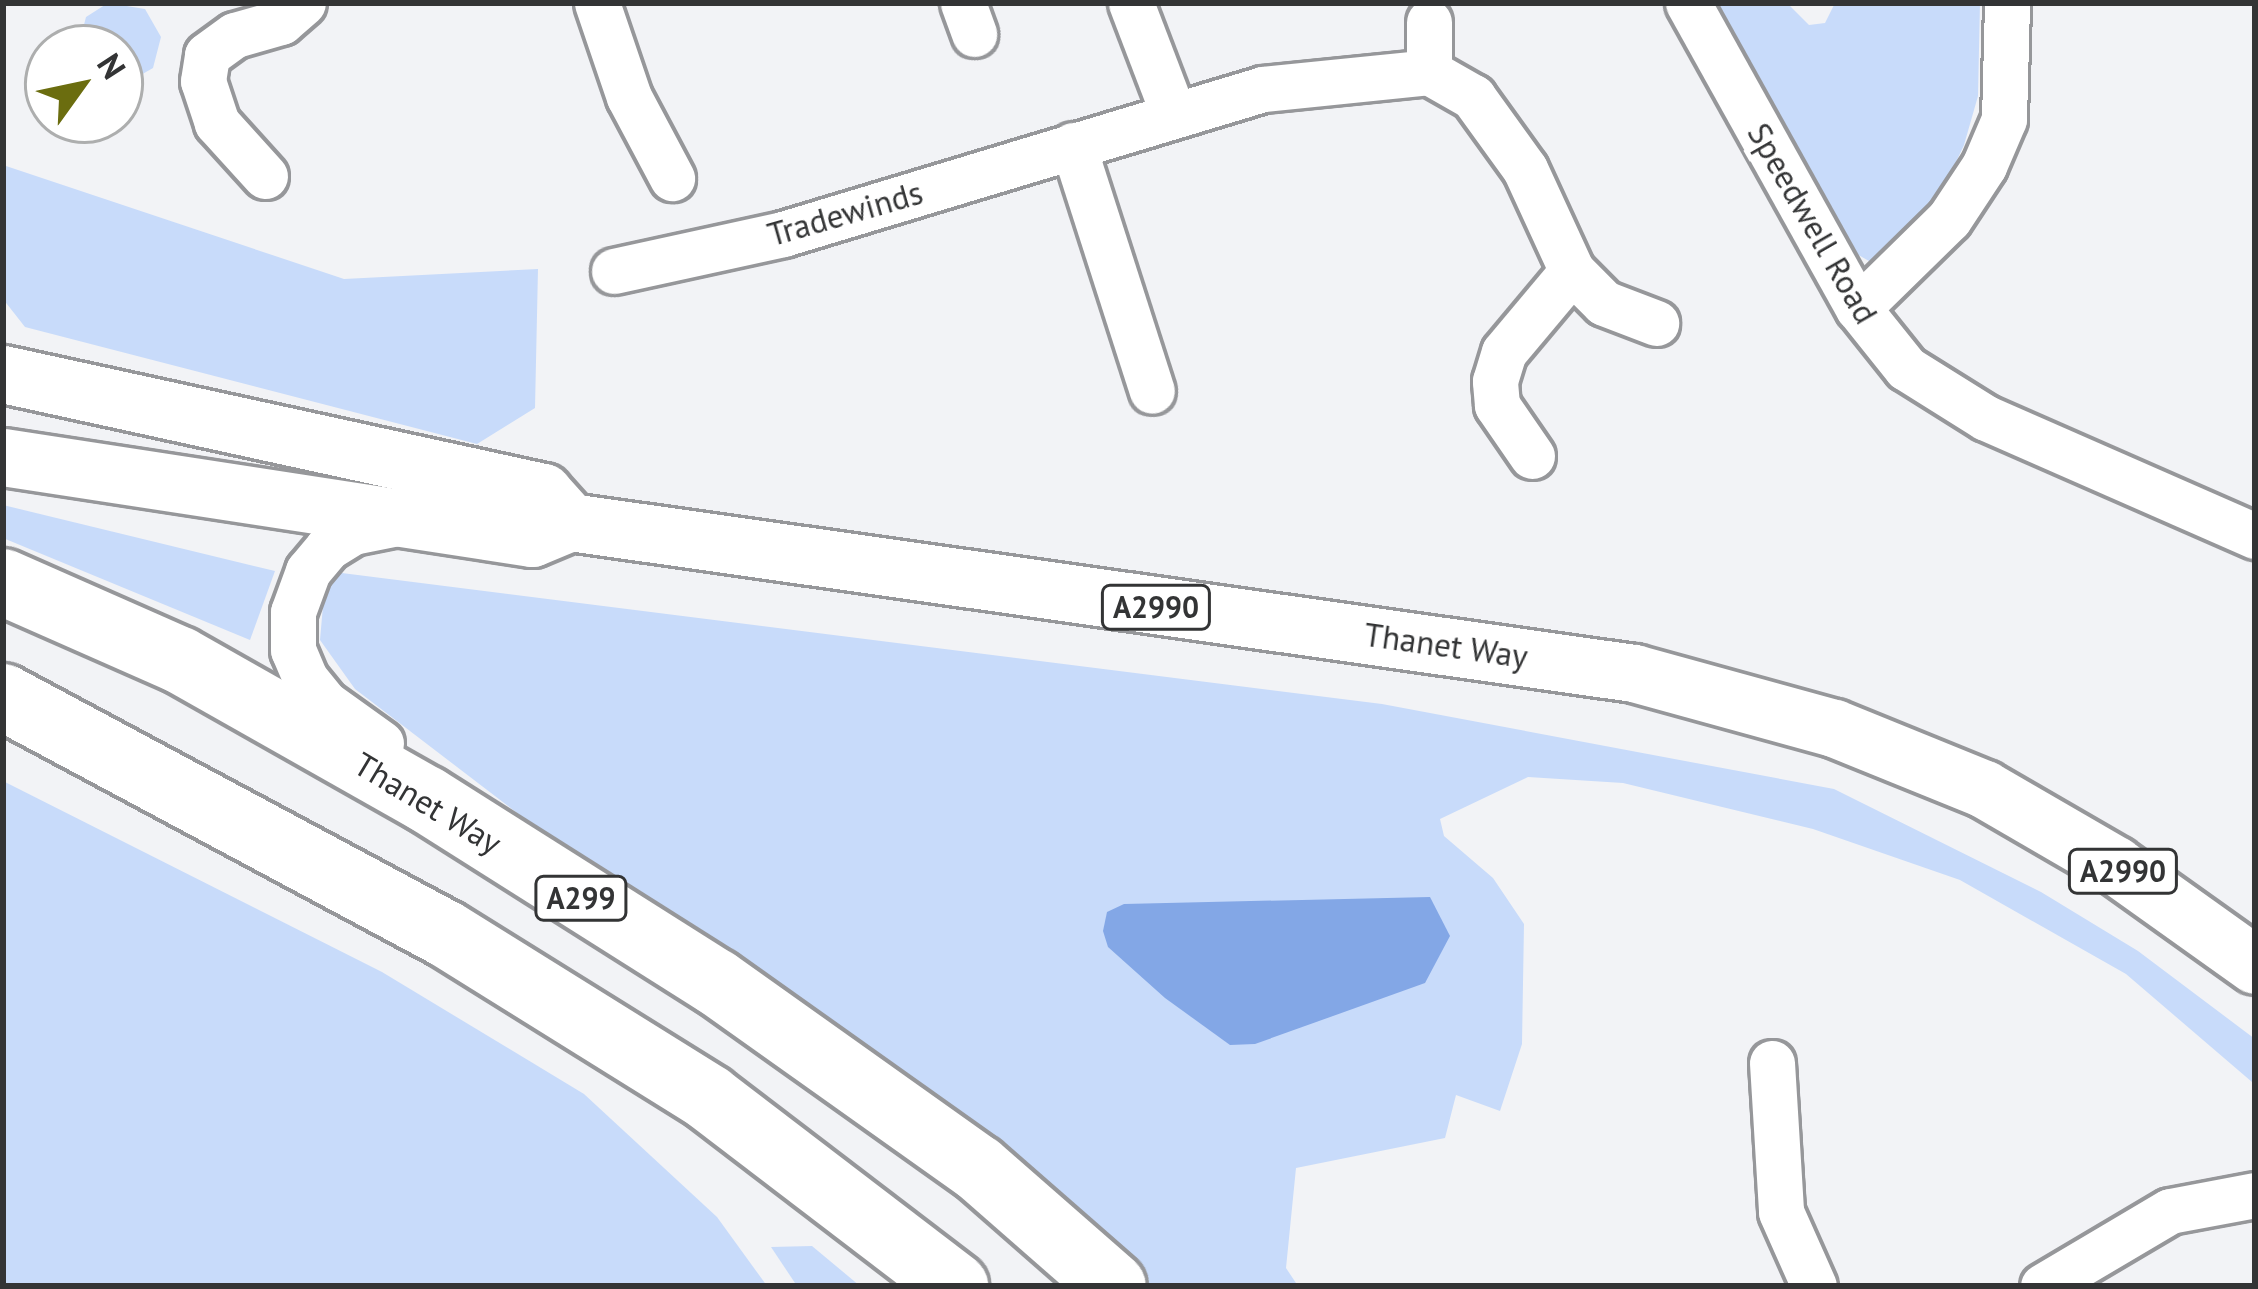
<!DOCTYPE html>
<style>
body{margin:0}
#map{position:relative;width:2258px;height:1289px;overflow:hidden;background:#f2f3f6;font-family:"PT Sans",sans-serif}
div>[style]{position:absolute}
.green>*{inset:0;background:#c8dbfa}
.water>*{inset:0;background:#83a7e6}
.roads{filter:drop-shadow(3px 0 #96979a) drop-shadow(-3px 0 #96979a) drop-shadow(0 3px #96979a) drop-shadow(0 -3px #96979a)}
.minor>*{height:45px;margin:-22.5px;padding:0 22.5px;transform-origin:22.5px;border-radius:22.5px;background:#fff}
.major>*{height:57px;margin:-28.5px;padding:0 28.5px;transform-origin:28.5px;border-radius:28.5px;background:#fff}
.highway>*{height:66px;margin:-33px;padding:0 33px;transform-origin:33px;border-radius:33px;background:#fff}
span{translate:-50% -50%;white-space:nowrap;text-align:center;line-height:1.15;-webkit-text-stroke:10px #fff;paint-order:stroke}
.shield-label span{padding:3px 9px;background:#fff;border:3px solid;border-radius:9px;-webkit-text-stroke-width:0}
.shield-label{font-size:30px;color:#333435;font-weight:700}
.street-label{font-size:33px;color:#333435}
.frame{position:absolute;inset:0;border:6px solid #333435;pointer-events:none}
.north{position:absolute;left:24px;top:24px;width:120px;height:120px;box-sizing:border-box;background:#fff;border:3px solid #adaeae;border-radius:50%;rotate:57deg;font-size:33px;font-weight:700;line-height:48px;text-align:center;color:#333435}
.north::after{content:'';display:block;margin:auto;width:42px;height:54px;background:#6b6d0f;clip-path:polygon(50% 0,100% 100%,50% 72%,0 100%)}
</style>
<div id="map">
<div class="green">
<div style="clip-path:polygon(108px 3px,145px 9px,161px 37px,153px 68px,125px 84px,120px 48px,78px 48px,86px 17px)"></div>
<div style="clip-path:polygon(1708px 3px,1787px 3px,1809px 25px,1825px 23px,1835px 3px,1980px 3px,1978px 96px,1964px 145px,1941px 194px,1886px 257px,1869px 261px,1855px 253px)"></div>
<div style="clip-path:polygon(6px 166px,344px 279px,538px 269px,535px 408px,477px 444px,25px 327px,3px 299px)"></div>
<div style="clip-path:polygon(3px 505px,275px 571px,250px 640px,3px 538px)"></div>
<div style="clip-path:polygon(326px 571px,1382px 704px,1834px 789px,2041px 892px,2138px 951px,2255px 1039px,2255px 1103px,2252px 1082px,2126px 974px,1960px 880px,1813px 829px,1623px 783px,1528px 777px,1440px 819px,1444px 836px,1493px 878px,1524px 924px,1522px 1044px,1500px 1111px,1456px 1095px,1445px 1138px,1296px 1168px,1286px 1268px,1298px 1286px,1136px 1286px,355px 689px,320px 640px)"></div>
<div style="clip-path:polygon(3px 781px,382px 972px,584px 1094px,717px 1217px,767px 1286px,3px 1286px)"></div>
<div style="clip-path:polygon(812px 1246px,860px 1286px,797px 1286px,771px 1247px)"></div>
</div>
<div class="water">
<div style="clip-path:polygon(1430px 897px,1450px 936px,1425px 983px,1255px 1044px,1230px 1045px,1165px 998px,1108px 947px,1103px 931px,1107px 912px,1124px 904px)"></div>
</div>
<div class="roads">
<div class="minor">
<div style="left:597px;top:3px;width:99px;rotate:71.2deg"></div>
<div style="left:629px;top:97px;width:92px;rotate:62deg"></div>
<div style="left:963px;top:3px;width:33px;rotate:70deg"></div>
<div style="left:1131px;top:3px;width:118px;rotate:69.1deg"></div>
<div style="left:1688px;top:3px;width:349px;rotate:60.9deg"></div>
<div style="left:1858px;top:308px;width:77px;rotate:51.3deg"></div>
<div style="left:1906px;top:368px;width:94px;rotate:32deg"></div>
<div style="left:1986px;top:418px;width:294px;rotate:23.7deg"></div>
<div style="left:1429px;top:22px;width:50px;rotate:90deg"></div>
<div style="left:1073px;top:145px;width:258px;rotate:72.2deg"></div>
<div style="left:265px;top:176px;width:72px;rotate:-132.2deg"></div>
<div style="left:217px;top:123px;width:44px;rotate:-108.4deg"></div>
<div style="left:203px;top:81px;width:26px;rotate:-81deg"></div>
<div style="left:207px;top:55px;width:34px;rotate:-36deg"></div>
<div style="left:235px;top:35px;width:48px;rotate:-15.8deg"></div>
<div style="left:281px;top:22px;width:29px;rotate:-41deg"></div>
<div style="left:614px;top:271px;width:173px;rotate:-12.3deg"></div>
<div style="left:783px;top:234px;width:501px;rotate:-16.81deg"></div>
<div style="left:1263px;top:89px;width:167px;rotate:-5.8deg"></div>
<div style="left:1429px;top:72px;width:51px;rotate:29.6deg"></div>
<div style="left:1473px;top:97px;width:89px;rotate:54.2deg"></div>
<div style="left:1525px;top:169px;width:112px;rotate:65.3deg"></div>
<div style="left:1572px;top:271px;width:45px;rotate:45deg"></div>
<div style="left:1604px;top:303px;width:56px;rotate:21deg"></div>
<div style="left:1858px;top:308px;width:127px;rotate:-44.4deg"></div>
<div style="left:1949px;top:219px;width:64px;rotate:-56.6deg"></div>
<div style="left:1984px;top:166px;width:51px;rotate:-66.9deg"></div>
<div style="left:2004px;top:119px;width:116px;rotate:-88.5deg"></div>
<div style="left:1532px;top:456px;width:62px;rotate:-124.5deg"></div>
<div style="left:1497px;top:405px;width:24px;rotate:-95deg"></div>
<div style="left:1495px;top:381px;width:30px;rotate:-73deg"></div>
<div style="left:1504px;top:352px;width:106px;rotate:-50deg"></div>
<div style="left:381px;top:743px;width:69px;rotate:-144.5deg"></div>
<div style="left:325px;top:703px;width:32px;rotate:-129deg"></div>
<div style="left:305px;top:678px;width:30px;rotate:-113deg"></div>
<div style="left:293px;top:650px;width:38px;rotate:-90deg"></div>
<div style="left:293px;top:612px;width:44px;rotate:-69.9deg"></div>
<div style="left:308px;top:571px;width:30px;rotate:-50deg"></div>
<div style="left:327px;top:548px;width:31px;rotate:-32deg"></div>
<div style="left:353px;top:532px;width:51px;rotate:-11.3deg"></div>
<div style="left:1772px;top:1063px;width:149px;rotate:86.5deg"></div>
<div style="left:1781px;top:1212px;width:81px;rotate:66deg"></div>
<div style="left:2043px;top:1286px;width:147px;rotate:-30.6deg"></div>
<div style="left:2170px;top:1211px;width:86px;rotate:-10.7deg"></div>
</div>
<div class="major">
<div style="left:3px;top:374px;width:553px;rotate:12.33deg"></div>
<div style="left:543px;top:492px;width:40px;rotate:48deg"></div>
<div style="left:3px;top:457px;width:535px;rotate:8.71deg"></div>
<div style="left:532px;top:538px;width:41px;rotate:-22.8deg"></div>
<div style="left:570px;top:522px;width:1075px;rotate:8.08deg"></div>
<div style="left:1634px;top:673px;width:207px;rotate:15.4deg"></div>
<div style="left:1834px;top:728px;width:162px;rotate:22.1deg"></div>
<div style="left:1984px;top:789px;width:151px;rotate:30.1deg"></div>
<div style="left:2115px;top:865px;width:172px;rotate:35.5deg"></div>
</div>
<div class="highway">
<div style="left:3px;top:582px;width:193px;rotate:23.8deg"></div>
<div style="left:180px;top:660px;width:283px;rotate:29.5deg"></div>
<div style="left:426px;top:799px;width:343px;rotate:32.3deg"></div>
<div style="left:716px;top:982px;width:321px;rotate:35.4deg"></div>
<div style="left:978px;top:1168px;width:179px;rotate:41.2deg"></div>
<div style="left:3px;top:697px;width:502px;rotate:28.15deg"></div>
<div style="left:446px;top:934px;width:310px;rotate:31.9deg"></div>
<div style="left:709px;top:1098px;width:310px;rotate:37.4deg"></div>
</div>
</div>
<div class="shield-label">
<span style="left:1156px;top:607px">A2990</span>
<span style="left:2123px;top:871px">A2990</span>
<span style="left:581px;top:898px">A299</span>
</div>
<div class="street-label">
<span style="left:845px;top:213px;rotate:-16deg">Tradewinds</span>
<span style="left:1813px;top:223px;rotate:60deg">Speedwell Road</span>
<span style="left:1446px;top:645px;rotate:8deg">Thanet Way</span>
<span style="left:428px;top:803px;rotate:31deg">Thanet Way</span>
</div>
<div class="frame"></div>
<div class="north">N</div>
</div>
